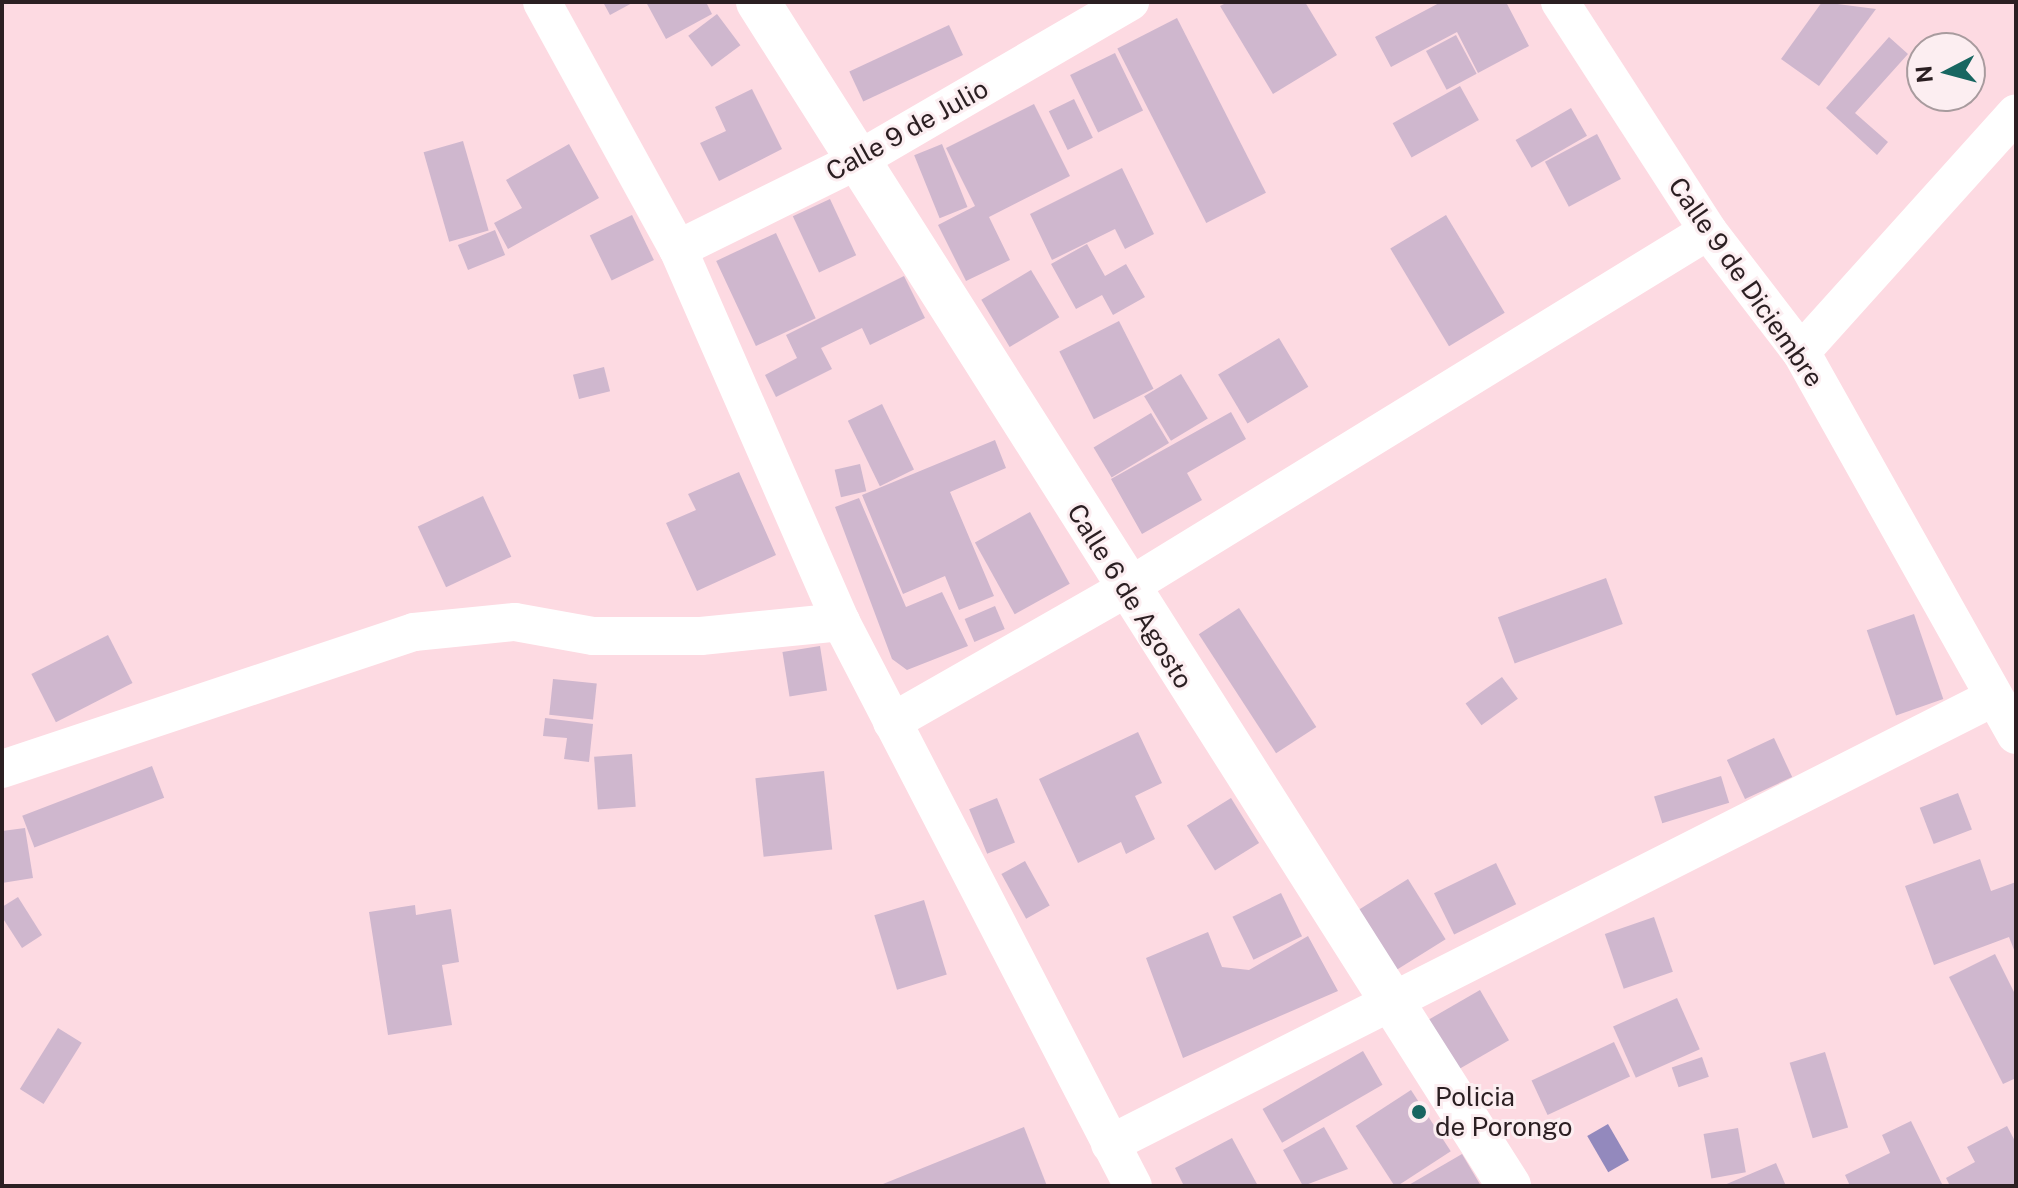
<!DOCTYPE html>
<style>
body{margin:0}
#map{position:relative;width:2018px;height:1188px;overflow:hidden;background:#fddae2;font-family:"Public Sans",sans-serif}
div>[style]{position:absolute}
.water>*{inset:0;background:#9389bd;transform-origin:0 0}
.building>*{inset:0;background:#cfb7ce;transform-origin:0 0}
.minor>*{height:38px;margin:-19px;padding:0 19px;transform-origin:19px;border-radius:19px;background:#fff}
.secondary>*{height:44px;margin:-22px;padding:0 22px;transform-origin:22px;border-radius:22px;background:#fff}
.dots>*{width:22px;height:22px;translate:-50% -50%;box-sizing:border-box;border:4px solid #fceef1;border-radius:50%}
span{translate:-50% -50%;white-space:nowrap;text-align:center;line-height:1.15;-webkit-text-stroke:6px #fceef1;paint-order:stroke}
.street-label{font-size:26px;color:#2b1f22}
.poi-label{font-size:26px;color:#2b1f22}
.left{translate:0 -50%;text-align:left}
.frame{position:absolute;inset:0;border:4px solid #2b1f22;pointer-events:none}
.north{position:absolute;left:1906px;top:32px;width:80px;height:80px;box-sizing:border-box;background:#fceef1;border:2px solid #a89b9e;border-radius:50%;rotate:264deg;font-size:22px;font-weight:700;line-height:32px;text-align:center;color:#2b1f22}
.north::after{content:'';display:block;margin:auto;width:28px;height:36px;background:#186661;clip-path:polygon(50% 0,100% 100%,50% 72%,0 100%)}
</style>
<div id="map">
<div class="water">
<div style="left:1608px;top:1124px;width:42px;height:24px;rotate:60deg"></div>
</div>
<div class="building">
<div style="clip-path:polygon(603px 2px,634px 2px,610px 15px)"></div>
<div style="clip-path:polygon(646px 2px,706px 2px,712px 14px,666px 39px)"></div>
<div style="clip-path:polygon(1228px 2px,1305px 2px,1337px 55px,1273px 94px,1220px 6px)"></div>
<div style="clip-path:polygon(1441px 2px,1506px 2px,1529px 46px,1478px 73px,1457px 32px,1391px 67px,1375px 37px)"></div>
<div style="clip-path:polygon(1822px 2px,1876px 9px,1819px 86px,1781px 59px)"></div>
<div style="left:717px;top:14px;width:39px;height:36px;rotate:53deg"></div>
<div style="left:1177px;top:18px;width:196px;height:67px;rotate:63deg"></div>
<div style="left:949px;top:25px;width:33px;height:110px;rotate:65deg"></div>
<div style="left:1456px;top:35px;width:44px;height:34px;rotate:62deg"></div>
<div style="clip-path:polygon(1889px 37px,1908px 54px,1855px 113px,1888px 142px,1877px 155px,1826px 108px)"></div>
<div style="left:1115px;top:53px;width:64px;height:50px;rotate:64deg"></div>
<div style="left:1460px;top:86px;width:39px;height:77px;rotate:61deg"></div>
<div style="clip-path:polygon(752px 89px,782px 149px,719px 181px,700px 143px,726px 131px,715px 107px)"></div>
<div style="left:1074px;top:99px;width:43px;height:28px;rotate:64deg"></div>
<div style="clip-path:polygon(1034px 104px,1070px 176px,989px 217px,1010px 260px,966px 281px,938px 225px,975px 206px,946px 148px)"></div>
<div style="left:1571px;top:108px;width:32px;height:64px;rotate:60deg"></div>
<div style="left:1597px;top:134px;width:51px;height:59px;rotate:62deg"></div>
<div style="left:463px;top:141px;width:93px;height:41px;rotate:74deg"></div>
<div style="clip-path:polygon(569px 144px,599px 198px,508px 249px,494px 223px,522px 208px,506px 180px)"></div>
<div style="left:942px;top:144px;width:68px;height:30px;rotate:68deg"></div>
<div style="clip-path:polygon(1122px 168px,1154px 234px,1125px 249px,1115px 229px,1052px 260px,1030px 214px)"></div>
<div style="left:830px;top:199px;width:62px;height:41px;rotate:65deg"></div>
<div style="left:632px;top:215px;width:50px;height:47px;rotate:64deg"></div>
<div style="left:1446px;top:215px;width:114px;height:65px;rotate:59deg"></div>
<div style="left:495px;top:230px;width:27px;height:40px;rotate:68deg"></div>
<div style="left:776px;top:233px;width:94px;height:66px;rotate:65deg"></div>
<div style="clip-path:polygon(1087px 244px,1105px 276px,1126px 264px,1145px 297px,1113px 315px,1102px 295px,1076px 309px,1051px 264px)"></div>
<div style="left:1031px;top:270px;width:55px;height:58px;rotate:59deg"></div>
<div style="clip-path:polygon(904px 276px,925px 318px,870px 345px,862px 328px,821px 348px,832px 369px,776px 397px,765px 375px,797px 358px,786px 335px)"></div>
<div style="left:1119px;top:321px;width:76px;height:67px;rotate:63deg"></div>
<div style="left:1279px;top:338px;width:57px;height:71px;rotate:59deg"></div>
<div style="left:604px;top:367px;width:25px;height:32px;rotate:76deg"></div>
<div style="left:1181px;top:374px;width:52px;height:43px;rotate:59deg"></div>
<div style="left:882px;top:404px;width:73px;height:38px;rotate:64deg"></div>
<div style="clip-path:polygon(1231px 412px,1246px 439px,1187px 473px,1202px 500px,1142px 534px,1111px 479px)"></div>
<div style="left:1151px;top:413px;width:35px;height:67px;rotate:59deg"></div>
<div style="clip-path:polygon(995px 440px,1006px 468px,950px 492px,994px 596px,959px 610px,945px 576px,903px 594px,862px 495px)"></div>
<div style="left:860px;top:464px;width:28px;height:26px;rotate:77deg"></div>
<div style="clip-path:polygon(739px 472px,776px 555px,697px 591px,666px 523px,696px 510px,688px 494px)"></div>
<div style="left:483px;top:496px;width:67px;height:72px;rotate:65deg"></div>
<div style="clip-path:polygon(859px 498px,906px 607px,942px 592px,968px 646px,907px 670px,892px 659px,835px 507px)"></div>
<div style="left:1030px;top:512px;width:82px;height:63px;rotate:61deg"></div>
<div style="left:1606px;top:578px;width:49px;height:115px;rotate:70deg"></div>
<div style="left:995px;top:606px;width:25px;height:33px;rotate:67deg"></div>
<div style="left:1239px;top:608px;width:142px;height:48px;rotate:57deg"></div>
<div style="left:1914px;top:614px;width:90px;height:50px;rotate:71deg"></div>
<div style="left:108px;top:635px;width:54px;height:86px;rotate:63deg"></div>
<div style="left:820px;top:646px;width:45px;height:38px;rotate:81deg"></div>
<div style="left:1502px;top:677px;width:27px;height:45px;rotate:54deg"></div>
<div style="left:553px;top:679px;width:44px;height:36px;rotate:6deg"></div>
<div style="clip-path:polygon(545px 718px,593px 724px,589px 762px,564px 759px,567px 738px,543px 736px)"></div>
<div style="clip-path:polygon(1138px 732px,1162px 783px,1135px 796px,1155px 839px,1126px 854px,1121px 842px,1078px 863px,1039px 779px)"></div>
<div style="left:1774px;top:738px;width:43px;height:52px;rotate:65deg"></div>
<div style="left:632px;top:754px;width:53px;height:38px;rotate:86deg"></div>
<div style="left:152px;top:766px;width:34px;height:139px;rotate:69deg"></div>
<div style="left:824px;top:771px;width:79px;height:69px;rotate:84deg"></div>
<div style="left:1721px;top:776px;width:28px;height:70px;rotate:73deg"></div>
<div style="left:1958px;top:793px;width:39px;height:41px;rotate:69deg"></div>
<div style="left:997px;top:798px;width:48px;height:30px;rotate:68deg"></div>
<div style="left:1231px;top:798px;width:53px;height:52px;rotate:58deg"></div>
<div style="clip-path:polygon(25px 828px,33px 878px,2px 883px,2px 831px)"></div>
<div style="clip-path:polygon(1980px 859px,1991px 891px,2016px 882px,2016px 955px,2009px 937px,1934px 965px,1905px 886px)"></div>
<div style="left:1025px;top:861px;width:51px;height:27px;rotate:61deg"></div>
<div style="left:1496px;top:863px;width:46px;height:69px;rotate:64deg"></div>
<div style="left:1408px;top:879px;width:71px;height:60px;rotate:58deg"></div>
<div style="left:1281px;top:893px;width:48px;height:54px;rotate:64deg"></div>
<div style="clip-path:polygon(18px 897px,42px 935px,22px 948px,2px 917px,2px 907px)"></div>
<div style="left:924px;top:900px;width:78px;height:52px;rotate:73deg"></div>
<div style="clip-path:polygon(415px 905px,416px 915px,451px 909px,459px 962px,442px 965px,452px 1025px,388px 1035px,369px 912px)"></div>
<div style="left:1654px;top:917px;width:58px;height:52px;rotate:71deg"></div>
<div style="clip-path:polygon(1208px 932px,1222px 967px,1249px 970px,1308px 936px,1338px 991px,1183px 1058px,1146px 958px)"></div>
<div style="clip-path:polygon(1995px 954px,2016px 996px,2016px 1078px,2003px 1084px,1949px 977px)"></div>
<div style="left:1480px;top:990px;width:58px;height:59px;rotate:60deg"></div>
<div style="left:1677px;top:998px;width:56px;height:70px;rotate:66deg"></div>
<div style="left:58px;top:1028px;width:28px;height:72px;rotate:32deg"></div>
<div style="left:1614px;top:1042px;width:38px;height:91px;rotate:65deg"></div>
<div style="left:1363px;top:1051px;width:39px;height:116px;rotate:60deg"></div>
<div style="left:1825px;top:1052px;width:79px;height:37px;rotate:73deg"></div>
<div style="left:1702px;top:1057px;width:21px;height:32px;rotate:71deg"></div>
<div style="left:1411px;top:1090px;width:73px;height:66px;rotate:57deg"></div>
<div style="clip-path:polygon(1911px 1121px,1943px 1186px,1850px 1186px,1845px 1175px,1890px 1153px,1882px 1135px)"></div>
<div style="clip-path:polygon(2007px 1126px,2016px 1143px,2016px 1186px,1950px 1186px,1946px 1178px,1975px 1162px,1967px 1147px)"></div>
<div style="clip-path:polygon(1024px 1127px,1047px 1186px,878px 1186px)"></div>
<div style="clip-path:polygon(1324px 1127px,1348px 1169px,1303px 1186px,1283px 1150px)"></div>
<div style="left:1738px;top:1128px;width:45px;height:35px;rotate:80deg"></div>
<div style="clip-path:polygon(1232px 1138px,1258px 1186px,1184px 1186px,1175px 1168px)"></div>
<div style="clip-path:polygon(1462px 1154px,1481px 1186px,1407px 1186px)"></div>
<div style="clip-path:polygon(1776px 1163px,1786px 1186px,1722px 1186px)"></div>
</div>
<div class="minor">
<div style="left:542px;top:2px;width:282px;rotate:61.2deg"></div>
<div style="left:678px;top:249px;width:407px;rotate:66.4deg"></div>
<div style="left:841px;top:622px;width:635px;rotate:62.63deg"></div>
<div style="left:1560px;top:2px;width:273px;rotate:57.1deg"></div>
<div style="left:1708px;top:231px;width:153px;rotate:52.5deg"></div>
<div style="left:1801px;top:352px;width:439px;rotate:60.7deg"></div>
<div style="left:678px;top:249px;width:201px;rotate:-26.3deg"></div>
<div style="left:858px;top:160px;width:315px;rotate:-30.2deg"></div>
<div style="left:1801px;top:352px;width:321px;rotate:-48deg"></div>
<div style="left:892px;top:722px;width:268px;rotate:-29.7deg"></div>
<div style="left:1125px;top:589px;width:684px;rotate:-31.55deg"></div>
<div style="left:2px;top:769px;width:434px;rotate:-18.4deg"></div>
<div style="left:414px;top:632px;width:101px;rotate:-5.7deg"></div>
<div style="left:515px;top:622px;width:79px;rotate:10.2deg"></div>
<div style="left:593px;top:636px;width:108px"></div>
<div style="left:701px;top:636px;width:141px;rotate:-5.7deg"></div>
<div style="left:1110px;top:1144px;width:988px;rotate:-26.82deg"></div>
</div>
<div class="secondary">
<div style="left:758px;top:2px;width:1402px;rotate:57.61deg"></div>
</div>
<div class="dots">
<div style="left:1419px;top:1112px;background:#186661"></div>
</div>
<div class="street-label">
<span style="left:907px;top:130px;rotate:-29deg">Calle 9 de Julio</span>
<span style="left:1746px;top:282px;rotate:55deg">Calle 9 de Diciembre</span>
<span style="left:1130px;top:596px;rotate:58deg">Calle 6 de Agosto</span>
</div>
<div class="poi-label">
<span class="left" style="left:1435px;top:1112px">Policia<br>de Porongo</span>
</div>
<div class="frame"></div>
<div class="north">N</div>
</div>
